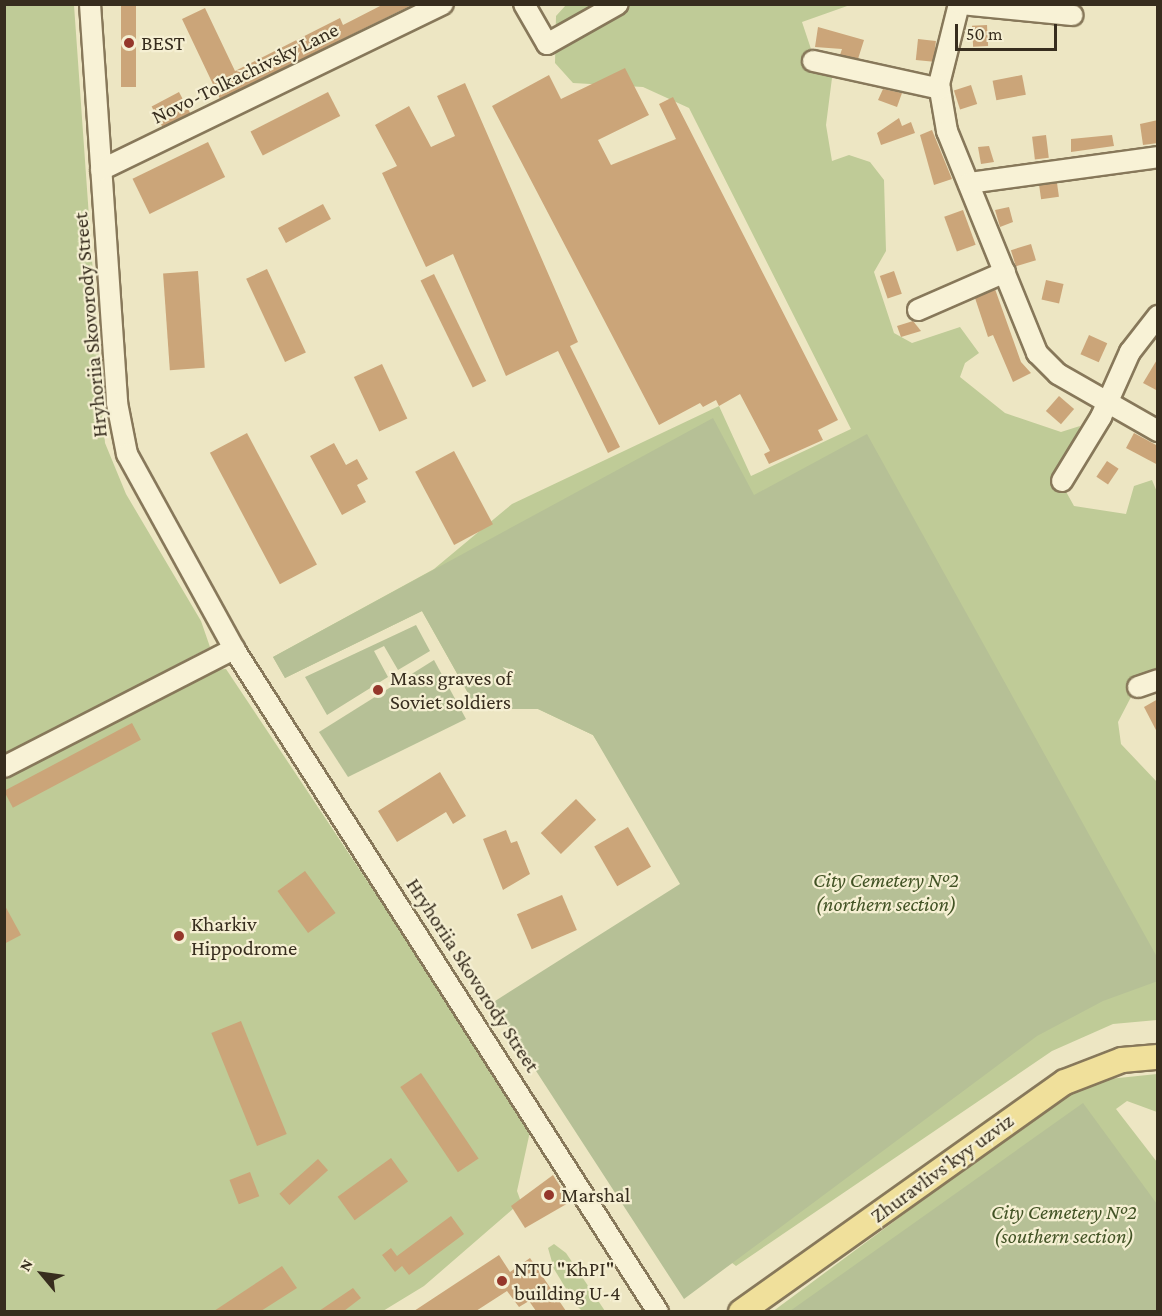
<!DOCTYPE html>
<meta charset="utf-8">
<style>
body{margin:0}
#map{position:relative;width:1162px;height:1316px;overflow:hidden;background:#ede6c3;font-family:"Crimson Pro",serif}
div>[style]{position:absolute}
.green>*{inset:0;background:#bfcb97}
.cemetery>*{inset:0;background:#b6c096}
.building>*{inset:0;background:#cba579;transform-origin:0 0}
.roads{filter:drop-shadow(2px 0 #87785a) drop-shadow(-2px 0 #87785a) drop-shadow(0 2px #87785a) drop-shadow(0 -2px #87785a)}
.minor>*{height:20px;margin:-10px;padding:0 10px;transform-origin:10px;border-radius:10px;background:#f8f2d6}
.major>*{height:24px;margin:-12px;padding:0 12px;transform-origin:12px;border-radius:12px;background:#f0e09b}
.dots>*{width:16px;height:16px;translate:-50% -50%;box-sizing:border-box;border:3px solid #f5efd2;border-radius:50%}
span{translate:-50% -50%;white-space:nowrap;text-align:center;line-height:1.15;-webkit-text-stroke:4.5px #f5efd2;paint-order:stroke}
.poi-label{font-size:21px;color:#372d1e}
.left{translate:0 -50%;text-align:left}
.street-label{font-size:21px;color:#372d1e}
.park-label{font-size:21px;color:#425325;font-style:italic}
.frame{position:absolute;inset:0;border:6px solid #372d1e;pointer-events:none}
.north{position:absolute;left:12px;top:1244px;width:60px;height:60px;-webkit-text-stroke:4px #f5efd2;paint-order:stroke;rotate:299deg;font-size:16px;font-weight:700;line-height:24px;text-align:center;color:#372d1e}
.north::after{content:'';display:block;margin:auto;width:21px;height:27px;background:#372d1e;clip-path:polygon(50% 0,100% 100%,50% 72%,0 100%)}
.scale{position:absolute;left:955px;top:24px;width:102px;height:27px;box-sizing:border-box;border:3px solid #372d1e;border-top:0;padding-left:8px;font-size:18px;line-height:21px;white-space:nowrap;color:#372d1e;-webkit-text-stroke:4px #f5efd2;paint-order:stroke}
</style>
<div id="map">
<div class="green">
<div style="clip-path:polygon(5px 5px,74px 5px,105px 443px,126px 494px,201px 621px,210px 647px,5px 755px)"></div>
<div style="clip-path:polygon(566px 5px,850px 5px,802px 22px,817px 67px,832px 78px,826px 125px,832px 161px,849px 155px,870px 162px,884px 180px,886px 251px,874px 272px,894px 333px,912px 343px,960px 327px,979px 353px,965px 363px,960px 377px,1005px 413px,1061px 432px,1080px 426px,1064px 488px,1074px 506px,1126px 514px,1134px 486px,1152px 480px,1157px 492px,1157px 684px,1131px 697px,1118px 722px,1121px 744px,1157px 782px,1157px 1020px,1113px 1024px,1052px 1051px,736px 1266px,714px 1249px,693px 890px,593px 735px,538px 709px,477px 709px,422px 611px,285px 678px,273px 657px,434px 569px,512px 504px,719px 406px,751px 476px,851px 429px,689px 108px,643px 87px,573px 83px,555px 63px,556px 16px)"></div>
<div style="clip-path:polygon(226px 669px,531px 1127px,517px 1191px,521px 1202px,424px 1286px,383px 1311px,5px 1311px,5px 777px,213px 670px)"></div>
<div style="clip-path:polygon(1157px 1074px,1157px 1112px,1127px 1101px,1116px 1109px,1157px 1162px,1157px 1311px,772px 1312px,1051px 1105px,1099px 1080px)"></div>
<div style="clip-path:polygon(554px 1244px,566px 1253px,605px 1311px,582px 1311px,576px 1305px,554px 1269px,548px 1248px)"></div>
</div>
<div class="cemetery">
<div style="clip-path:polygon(713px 418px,754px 495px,867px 434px,1157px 957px,1158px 981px,1103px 1001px,1037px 1036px,684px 1299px,492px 1003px,680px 884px,593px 735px,538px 709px,477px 709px,422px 611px,285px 678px,273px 657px)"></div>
<div style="clip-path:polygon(416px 625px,430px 651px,398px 670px,384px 646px,374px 651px,388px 677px,327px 715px,305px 677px)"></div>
<div style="clip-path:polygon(434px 660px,466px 719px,348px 777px,319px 732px)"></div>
<div style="clip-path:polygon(1083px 1103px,1157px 1204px,1157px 1311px,790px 1311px)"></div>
</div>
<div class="building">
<div style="left:121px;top:4px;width:15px;height:83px"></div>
<div style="clip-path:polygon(384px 4px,414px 4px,220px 99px,182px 19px,205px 8px,235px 71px,340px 18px,343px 25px)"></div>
<div style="left:987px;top:25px;width:21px;height:15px;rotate:87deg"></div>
<div style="clip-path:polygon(818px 27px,864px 40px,858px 59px,840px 55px,842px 49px,815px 47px)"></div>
<div style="left:918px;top:39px;width:18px;height:21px;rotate:6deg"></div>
<div style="clip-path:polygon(625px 68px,649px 115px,598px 140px,611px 165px,676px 139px,659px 104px,673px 97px,838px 420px,818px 430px,823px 440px,769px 464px,764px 454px,770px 451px,740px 394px,719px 406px,716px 400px,703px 407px,700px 403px,659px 425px,492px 106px,549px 75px,561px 99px)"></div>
<div style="left:1022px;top:75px;width:20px;height:30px;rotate:79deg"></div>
<div style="clip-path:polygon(465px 83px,578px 342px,570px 346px,620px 447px,608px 453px,558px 351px,506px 376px,453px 254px,426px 267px,382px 173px,397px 166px,375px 125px,409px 106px,431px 147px,455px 136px,437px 96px)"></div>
<div style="left:971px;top:85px;width:20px;height:18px;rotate:72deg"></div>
<div style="clip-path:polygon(883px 89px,902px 93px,897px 107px,878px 100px)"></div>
<div style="left:179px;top:92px;width:24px;height:31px;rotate:62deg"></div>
<div style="left:328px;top:92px;width:27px;height:87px;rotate:63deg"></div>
<div style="clip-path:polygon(899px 118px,902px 126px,911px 122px,915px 133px,881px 145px,877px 133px)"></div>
<div style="clip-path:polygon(1158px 120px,1158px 143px,1143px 145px,1140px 124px)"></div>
<div style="clip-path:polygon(932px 130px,952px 179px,934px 185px,920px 135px)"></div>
<div style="left:1046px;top:135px;width:23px;height:14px;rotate:83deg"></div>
<div style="clip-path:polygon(1112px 135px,1114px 146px,1071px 152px,1071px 139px)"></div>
<div style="left:208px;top:142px;width:39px;height:84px;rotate:64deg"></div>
<div style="clip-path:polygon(989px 146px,994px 162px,981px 164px,978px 147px)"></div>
<div style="left:1057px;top:183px;width:14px;height:18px;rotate:82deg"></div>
<div style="left:323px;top:204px;width:17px;height:51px;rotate:62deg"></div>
<div style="clip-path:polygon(1009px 207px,1013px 222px,1000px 227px,995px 210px)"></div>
<div style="left:963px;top:210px;width:37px;height:20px;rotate:70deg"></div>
<div style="left:1031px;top:244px;width:17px;height:21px;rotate:73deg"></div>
<div style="left:267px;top:269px;width:92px;height:23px;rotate:65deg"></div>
<div style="left:198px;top:271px;width:97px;height:35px;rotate:86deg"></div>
<div style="left:894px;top:271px;width:24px;height:15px;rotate:71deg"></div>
<div style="left:434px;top:274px;width:119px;height:15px;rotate:64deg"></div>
<div style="left:1046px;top:280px;width:18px;height:20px;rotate:13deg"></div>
<div style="clip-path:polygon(995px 289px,1021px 362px,1031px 373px,1013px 382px,993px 335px,988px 337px,975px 298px)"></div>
<div style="clip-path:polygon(913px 321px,921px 331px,901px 337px,897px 326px)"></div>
<div style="left:1089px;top:335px;width:20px;height:21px;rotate:24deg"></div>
<div style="clip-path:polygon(1158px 358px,1158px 391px,1143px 383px)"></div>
<div style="left:382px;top:364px;width:60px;height:31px;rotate:65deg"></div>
<div style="left:1059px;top:396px;width:20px;height:20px;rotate:41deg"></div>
<div style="left:247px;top:433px;width:149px;height:42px;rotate:62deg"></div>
<div style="clip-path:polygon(1134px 433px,1158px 446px,1158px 465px,1126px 448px)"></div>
<div style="clip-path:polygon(334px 443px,346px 465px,357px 459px,368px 479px,357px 485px,366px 502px,342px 515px,310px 456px)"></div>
<div style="left:454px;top:451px;width:83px;height:44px;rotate:62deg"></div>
<div style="left:1107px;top:461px;width:14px;height:19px;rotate:34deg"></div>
<div style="clip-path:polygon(1158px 699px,1158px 734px,1144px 707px)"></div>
<div style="left:132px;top:723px;width:19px;height:145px;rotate:62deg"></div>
<div style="clip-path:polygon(440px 772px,466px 816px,453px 824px,446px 812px,397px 842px,378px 811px)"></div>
<div style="left:576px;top:799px;width:29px;height:49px;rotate:46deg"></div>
<div style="left:628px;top:827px;width:46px;height:39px;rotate:60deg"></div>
<div style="clip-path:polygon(506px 830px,511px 843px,517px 841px,530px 874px,503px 890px,483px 839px)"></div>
<div style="left:305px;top:871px;width:52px;height:34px;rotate:54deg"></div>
<div style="left:562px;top:895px;width:38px;height:49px;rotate:67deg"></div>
<div style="clip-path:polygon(4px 904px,21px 935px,4px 944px)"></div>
<div style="left:241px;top:1021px;width:122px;height:32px;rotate:68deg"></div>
<div style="left:421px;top:1073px;width:103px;height:25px;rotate:56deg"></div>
<div style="left:391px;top:1158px;width:29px;height:66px;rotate:54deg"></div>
<div style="left:318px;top:1159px;width:15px;height:52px;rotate:48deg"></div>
<div style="left:250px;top:1172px;width:26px;height:22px;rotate:69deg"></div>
<div style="clip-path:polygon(553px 1175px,570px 1202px,525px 1228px,511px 1206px)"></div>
<div style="clip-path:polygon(451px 1216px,464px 1234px,409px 1275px,402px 1266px,395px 1272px,382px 1255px,391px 1248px,397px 1256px)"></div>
<div style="clip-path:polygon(499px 1255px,510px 1272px,530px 1258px,566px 1311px,536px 1311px,529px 1301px,519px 1307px,507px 1291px,476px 1311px,414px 1311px)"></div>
<div style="clip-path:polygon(282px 1266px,297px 1288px,261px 1311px,214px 1311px)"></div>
<div style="clip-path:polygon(353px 1288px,361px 1298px,344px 1311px,319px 1311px)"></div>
</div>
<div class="roads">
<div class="minor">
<div style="left:90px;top:4px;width:400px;rotate:86.1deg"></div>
<div style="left:117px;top:403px;width:52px;rotate:78.9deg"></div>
<div style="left:127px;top:454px;width:222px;rotate:61.2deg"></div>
<div style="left:234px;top:649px;width:787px;rotate:57.4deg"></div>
<div style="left:524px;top:4px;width:46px;rotate:60.1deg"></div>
<div style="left:547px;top:44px;width:81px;rotate:-29.4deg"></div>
<div style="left:959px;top:4px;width:82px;rotate:104deg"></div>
<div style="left:939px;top:84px;width:48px;rotate:80.3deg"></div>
<div style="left:947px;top:131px;width:240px;rotate:67.9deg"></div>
<div style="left:1037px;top:353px;width:30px;rotate:45deg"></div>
<div style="left:1058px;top:374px;width:115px;rotate:29.7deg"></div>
<div style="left:961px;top:4px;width:112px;rotate:5.7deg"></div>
<div style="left:813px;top:61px;width:130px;rotate:12.4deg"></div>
<div style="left:101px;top:170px;width:380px;rotate:-25.9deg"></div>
<div style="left:969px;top:183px;width:191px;rotate:-7.8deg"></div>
<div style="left:918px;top:310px;width:95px;rotate:-23.6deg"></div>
<div style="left:1062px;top:481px;width:75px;rotate:-58.6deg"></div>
<div style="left:1101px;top:417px;width:71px;rotate:-66deg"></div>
<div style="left:1130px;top:352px;width:46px;rotate:-52.1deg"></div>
<div style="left:1138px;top:687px;width:21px;rotate:-19deg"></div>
<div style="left:4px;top:767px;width:259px;rotate:-27.2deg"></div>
</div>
<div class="major">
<div style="left:741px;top:1312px;width:397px;rotate:-35.4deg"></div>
<div style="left:1065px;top:1082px;width:61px;rotate:-21.1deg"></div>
<div style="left:1122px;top:1060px;width:36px;rotate:-5deg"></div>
</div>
</div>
<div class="dots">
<div style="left:129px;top:43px;background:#95372b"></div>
<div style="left:378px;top:690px;background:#95372b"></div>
<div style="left:179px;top:936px;background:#95372b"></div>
<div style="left:549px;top:1195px;background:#95372b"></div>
<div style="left:502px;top:1281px;background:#95372b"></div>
</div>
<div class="poi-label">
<span class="left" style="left:141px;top:43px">BEST</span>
<span class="left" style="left:390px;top:690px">Mass graves of<br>Soviet soldiers</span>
<span class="left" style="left:191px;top:936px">Kharkiv<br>Hippodrome</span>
<span class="left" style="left:561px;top:1195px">Marshal</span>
<span class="left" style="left:514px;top:1281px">NTU "KhPI"<br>building U-4</span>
</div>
<div class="street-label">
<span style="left:245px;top:73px;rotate:-26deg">Novo-Tolkachivsky Lane</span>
<span style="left:90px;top:325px;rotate:-95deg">Hryhoriia Skovorody Street</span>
<span style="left:473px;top:975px;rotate:57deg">Hryhoriia Skovorody Street</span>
<span style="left:942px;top:1168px;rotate:-36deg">Zhuravlivs'kyy uzviz</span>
</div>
<div class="park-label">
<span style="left:886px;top:892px">City Cemetery №2<br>(northern section)</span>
<span style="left:1064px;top:1224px">City Cemetery №2<br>(southern section)</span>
</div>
<div class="frame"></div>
<div class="north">N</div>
<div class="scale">50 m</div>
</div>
